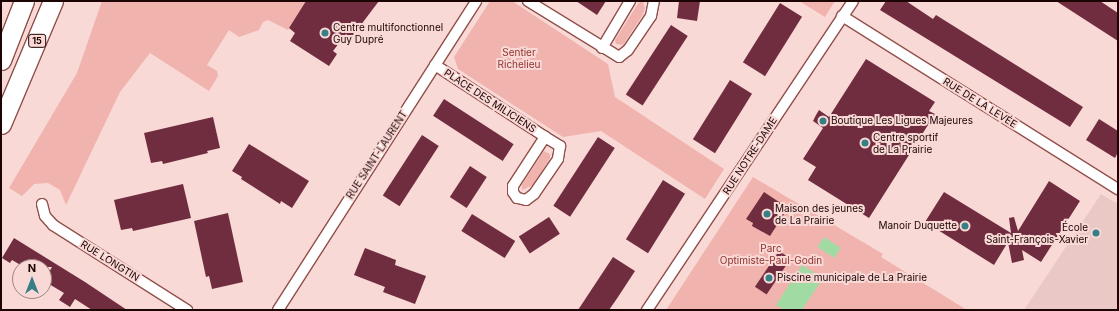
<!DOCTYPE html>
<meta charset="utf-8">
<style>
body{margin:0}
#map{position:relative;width:1119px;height:311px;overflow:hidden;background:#f9d9d6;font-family:Inter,sans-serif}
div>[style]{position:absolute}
.built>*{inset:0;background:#eac8c5}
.green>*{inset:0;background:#f1b3ad}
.water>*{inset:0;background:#a1daa2;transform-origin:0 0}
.building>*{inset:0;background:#702d40;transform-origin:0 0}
.roads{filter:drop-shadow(1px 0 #914f4a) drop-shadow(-1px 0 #914f4a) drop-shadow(0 1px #914f4a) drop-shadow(0 -1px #914f4a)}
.street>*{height:10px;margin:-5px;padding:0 5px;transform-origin:5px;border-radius:5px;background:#fff}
.highway>*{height:19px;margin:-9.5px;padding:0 9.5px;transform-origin:9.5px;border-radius:9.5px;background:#fff}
.dots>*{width:11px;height:11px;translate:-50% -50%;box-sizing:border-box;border:2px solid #f9d9d6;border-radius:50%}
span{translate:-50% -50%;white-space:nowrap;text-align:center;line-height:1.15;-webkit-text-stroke:4px #f9d9d6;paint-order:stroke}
.shield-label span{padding:1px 3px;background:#f9d9d6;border:1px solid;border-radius:3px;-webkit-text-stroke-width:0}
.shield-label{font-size:9px;color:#1c0404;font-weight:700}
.poi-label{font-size:10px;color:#1c0404}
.left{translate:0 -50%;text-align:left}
.right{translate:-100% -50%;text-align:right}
.park-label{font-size:10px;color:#8f322f}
.street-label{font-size:10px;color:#1c0404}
.frame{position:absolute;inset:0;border:2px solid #1c0404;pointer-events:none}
.north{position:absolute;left:12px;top:259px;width:40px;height:40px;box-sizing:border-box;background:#f9d9d6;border:1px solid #a18482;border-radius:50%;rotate:0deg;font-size:11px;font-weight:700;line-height:16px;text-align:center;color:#1c0404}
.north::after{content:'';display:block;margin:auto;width:14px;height:18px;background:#377f87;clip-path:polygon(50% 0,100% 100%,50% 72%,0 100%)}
</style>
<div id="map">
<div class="built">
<div style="clip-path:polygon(1101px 194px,1118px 204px,1118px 310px,1024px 310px)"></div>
</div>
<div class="green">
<div style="clip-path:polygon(102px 1px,306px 1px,288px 30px,268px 20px,263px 22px,259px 30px,239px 37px,229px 30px,207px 65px,217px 71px,218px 76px,209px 91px,150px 53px,120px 92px,66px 205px,60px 190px,48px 183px,34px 184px,22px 196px,9px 188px,77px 73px)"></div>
<div style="clip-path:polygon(490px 1px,512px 1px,608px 64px,615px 97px,724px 169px,705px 199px,601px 131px,563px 137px,458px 69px,454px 57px)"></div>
<div style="clip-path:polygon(643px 1px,645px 9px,642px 16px,623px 45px,616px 44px,615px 40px,639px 2px)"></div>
<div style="clip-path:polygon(799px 1px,835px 1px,825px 17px)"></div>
<div style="clip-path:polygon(544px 151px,550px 154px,550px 158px,533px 185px,522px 190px,522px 185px)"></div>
<div style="clip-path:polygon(753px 177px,883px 254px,881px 257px,967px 310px,666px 310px)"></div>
</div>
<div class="water">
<div style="left:824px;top:237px;width:20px;height:12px;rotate:33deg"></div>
<div style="clip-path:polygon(802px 265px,823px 278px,802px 310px,784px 310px,776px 305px)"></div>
</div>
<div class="building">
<div style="clip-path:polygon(306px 1px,379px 1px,351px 38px,346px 34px,333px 51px,337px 54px,329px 66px,290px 41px,295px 33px,289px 28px)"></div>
<div style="clip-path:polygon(576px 1px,606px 1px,597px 15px)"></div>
<div style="clip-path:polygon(679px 1px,700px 1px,697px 21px,677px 18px)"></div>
<div style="clip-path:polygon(886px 1px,906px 1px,933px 19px,936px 15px,1083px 107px,1070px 127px,880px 10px)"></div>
<div style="clip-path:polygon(1056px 1px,1100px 1px,1118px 13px,1118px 41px)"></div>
<div style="left:780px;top:3px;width:26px;height:70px;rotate:32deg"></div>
<div style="left:671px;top:25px;width:20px;height:83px;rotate:33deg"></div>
<div style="clip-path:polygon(866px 59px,935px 102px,929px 111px,935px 114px,869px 218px,808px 180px,816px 167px,803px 159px,823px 128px,813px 121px,816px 115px,819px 110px,829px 117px)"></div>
<div style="left:730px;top:80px;width:26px;height:70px;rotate:32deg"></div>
<div style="left:444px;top:99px;width:83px;height:20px;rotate:33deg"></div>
<div style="clip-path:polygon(213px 117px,220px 148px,207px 151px,208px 153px,163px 164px,162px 161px,151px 163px,144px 133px)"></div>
<div style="clip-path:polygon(1099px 119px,1118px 131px,1118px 152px,1115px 158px,1086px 140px)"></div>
<div style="left:422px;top:135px;width:20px;height:72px;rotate:33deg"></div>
<div style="left:598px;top:137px;width:20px;height:82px;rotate:33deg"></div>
<div style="clip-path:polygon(249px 144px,309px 181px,292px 208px,281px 201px,280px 204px,241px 179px,242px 177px,232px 171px)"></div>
<div style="left:470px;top:166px;width:20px;height:37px;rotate:33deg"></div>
<div style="left:663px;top:180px;width:26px;height:70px;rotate:32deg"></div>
<div style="clip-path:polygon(1049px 181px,1080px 201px,1041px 262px,1022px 250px,1024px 260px,1012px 263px,1008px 242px,994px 265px,925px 222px,944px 192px,1011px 233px,1009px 218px,1014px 217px,1018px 231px)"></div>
<div style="clip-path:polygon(183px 184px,191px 218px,133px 231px,132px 228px,121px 230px,114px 200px)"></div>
<div style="clip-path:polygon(764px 192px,788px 208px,770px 236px,752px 226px,753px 223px,746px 219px)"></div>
<div style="clip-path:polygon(228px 213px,243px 282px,212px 289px,209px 276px,206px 277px,194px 221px)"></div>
<div style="left:472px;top:214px;width:51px;height:20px;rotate:32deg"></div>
<div style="left:549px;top:217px;width:20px;height:36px;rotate:57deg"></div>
<div style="clip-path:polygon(14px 238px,85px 282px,127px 310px,92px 310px,75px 299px,70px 307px,59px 300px,64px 293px,44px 281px,52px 267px,24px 267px,12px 260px,10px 263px,2px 258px)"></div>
<div style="clip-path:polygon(365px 248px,396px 260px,395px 265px,426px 276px,415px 304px,383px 292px,385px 287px,354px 275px)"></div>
<div style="left:779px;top:251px;width:14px;height:43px;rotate:34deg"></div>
<div style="clip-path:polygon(613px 257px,635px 271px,618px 297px,609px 310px,578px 310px)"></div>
</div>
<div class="roads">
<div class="street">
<div style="left:528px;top:1px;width:107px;rotate:31.6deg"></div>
<div style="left:619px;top:57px;width:11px;rotate:-38deg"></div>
<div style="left:628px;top:50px;width:41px;rotate:-55.9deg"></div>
<div style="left:651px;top:16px;width:15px;rotate:-79deg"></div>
<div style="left:842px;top:16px;width:326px;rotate:32.1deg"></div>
<div style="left:602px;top:48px;width:55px;rotate:-59.2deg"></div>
<div style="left:435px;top:65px;width:137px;rotate:33.1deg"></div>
<div style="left:550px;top:140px;width:12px;rotate:31deg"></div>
<div style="left:560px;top:146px;width:13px;rotate:99deg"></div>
<div style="left:558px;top:159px;width:42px;rotate:124.4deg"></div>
<div style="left:534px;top:194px;width:10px;rotate:143deg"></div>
<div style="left:526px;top:200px;width:9px;rotate:-167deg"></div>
<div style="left:517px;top:198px;width:7px;rotate:-124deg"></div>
<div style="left:513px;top:192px;width:6px;rotate:-90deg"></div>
<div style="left:513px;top:186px;width:59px;rotate:-56.9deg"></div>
<div style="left:42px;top:204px;width:12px;rotate:76deg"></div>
<div style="left:45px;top:216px;width:12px;rotate:48deg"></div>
<div style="left:53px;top:225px;width:159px;rotate:32.4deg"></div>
<div style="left:278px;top:310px;width:367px;rotate:-57.3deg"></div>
<div style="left:647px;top:310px;width:371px;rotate:-56.3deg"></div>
</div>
<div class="highway">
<div style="left:1px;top:60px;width:63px;rotate:-68.7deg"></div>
<div style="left:1px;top:124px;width:134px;rotate:-67.1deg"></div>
</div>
</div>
<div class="dots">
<div style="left:325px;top:33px;background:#377f87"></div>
<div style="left:823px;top:121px;background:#377f87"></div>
<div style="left:865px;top:143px;background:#377f87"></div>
<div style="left:767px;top:214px;background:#377f87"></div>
<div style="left:965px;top:226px;background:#377f87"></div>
<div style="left:1096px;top:233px;background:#377f87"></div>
<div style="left:769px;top:278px;background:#377f87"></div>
</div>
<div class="shield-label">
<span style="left:37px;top:41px">15</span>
</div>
<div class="poi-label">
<span class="left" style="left:333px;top:33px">Centre multifonctionnel<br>Guy Dupré</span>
<span class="left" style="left:831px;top:121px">Boutique Les Ligues Majeures</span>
<span class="left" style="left:873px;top:143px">Centre sportif<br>de La Prairie</span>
<span class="left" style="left:775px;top:214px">Maison des jeunes<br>de La Prairie</span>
<span class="right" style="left:957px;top:226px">Manoir Duquette</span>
<span class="right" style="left:1088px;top:233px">École<br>Saint-François-Xavier</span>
<span class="left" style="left:777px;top:278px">Piscine municipale de La Prairie</span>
</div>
<div class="park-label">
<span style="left:519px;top:58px">Sentier<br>Richelieu</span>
<span style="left:771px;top:254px">Parc<br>Optimiste-Paul-Godin</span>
</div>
<div class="street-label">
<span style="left:490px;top:101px;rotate:33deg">PLACE DES MILICIENS</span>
<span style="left:980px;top:103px;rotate:32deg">RUE DE LA LEVÉE</span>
<span style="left:377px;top:155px;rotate:-57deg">RUE SAINT-LAURENT</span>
<span style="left:750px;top:156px;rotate:-57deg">RUE NOTRE-DAME</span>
<span style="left:110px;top:261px;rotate:32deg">RUE LONGTIN</span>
</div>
<div class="frame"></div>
<div class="north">N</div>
</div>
